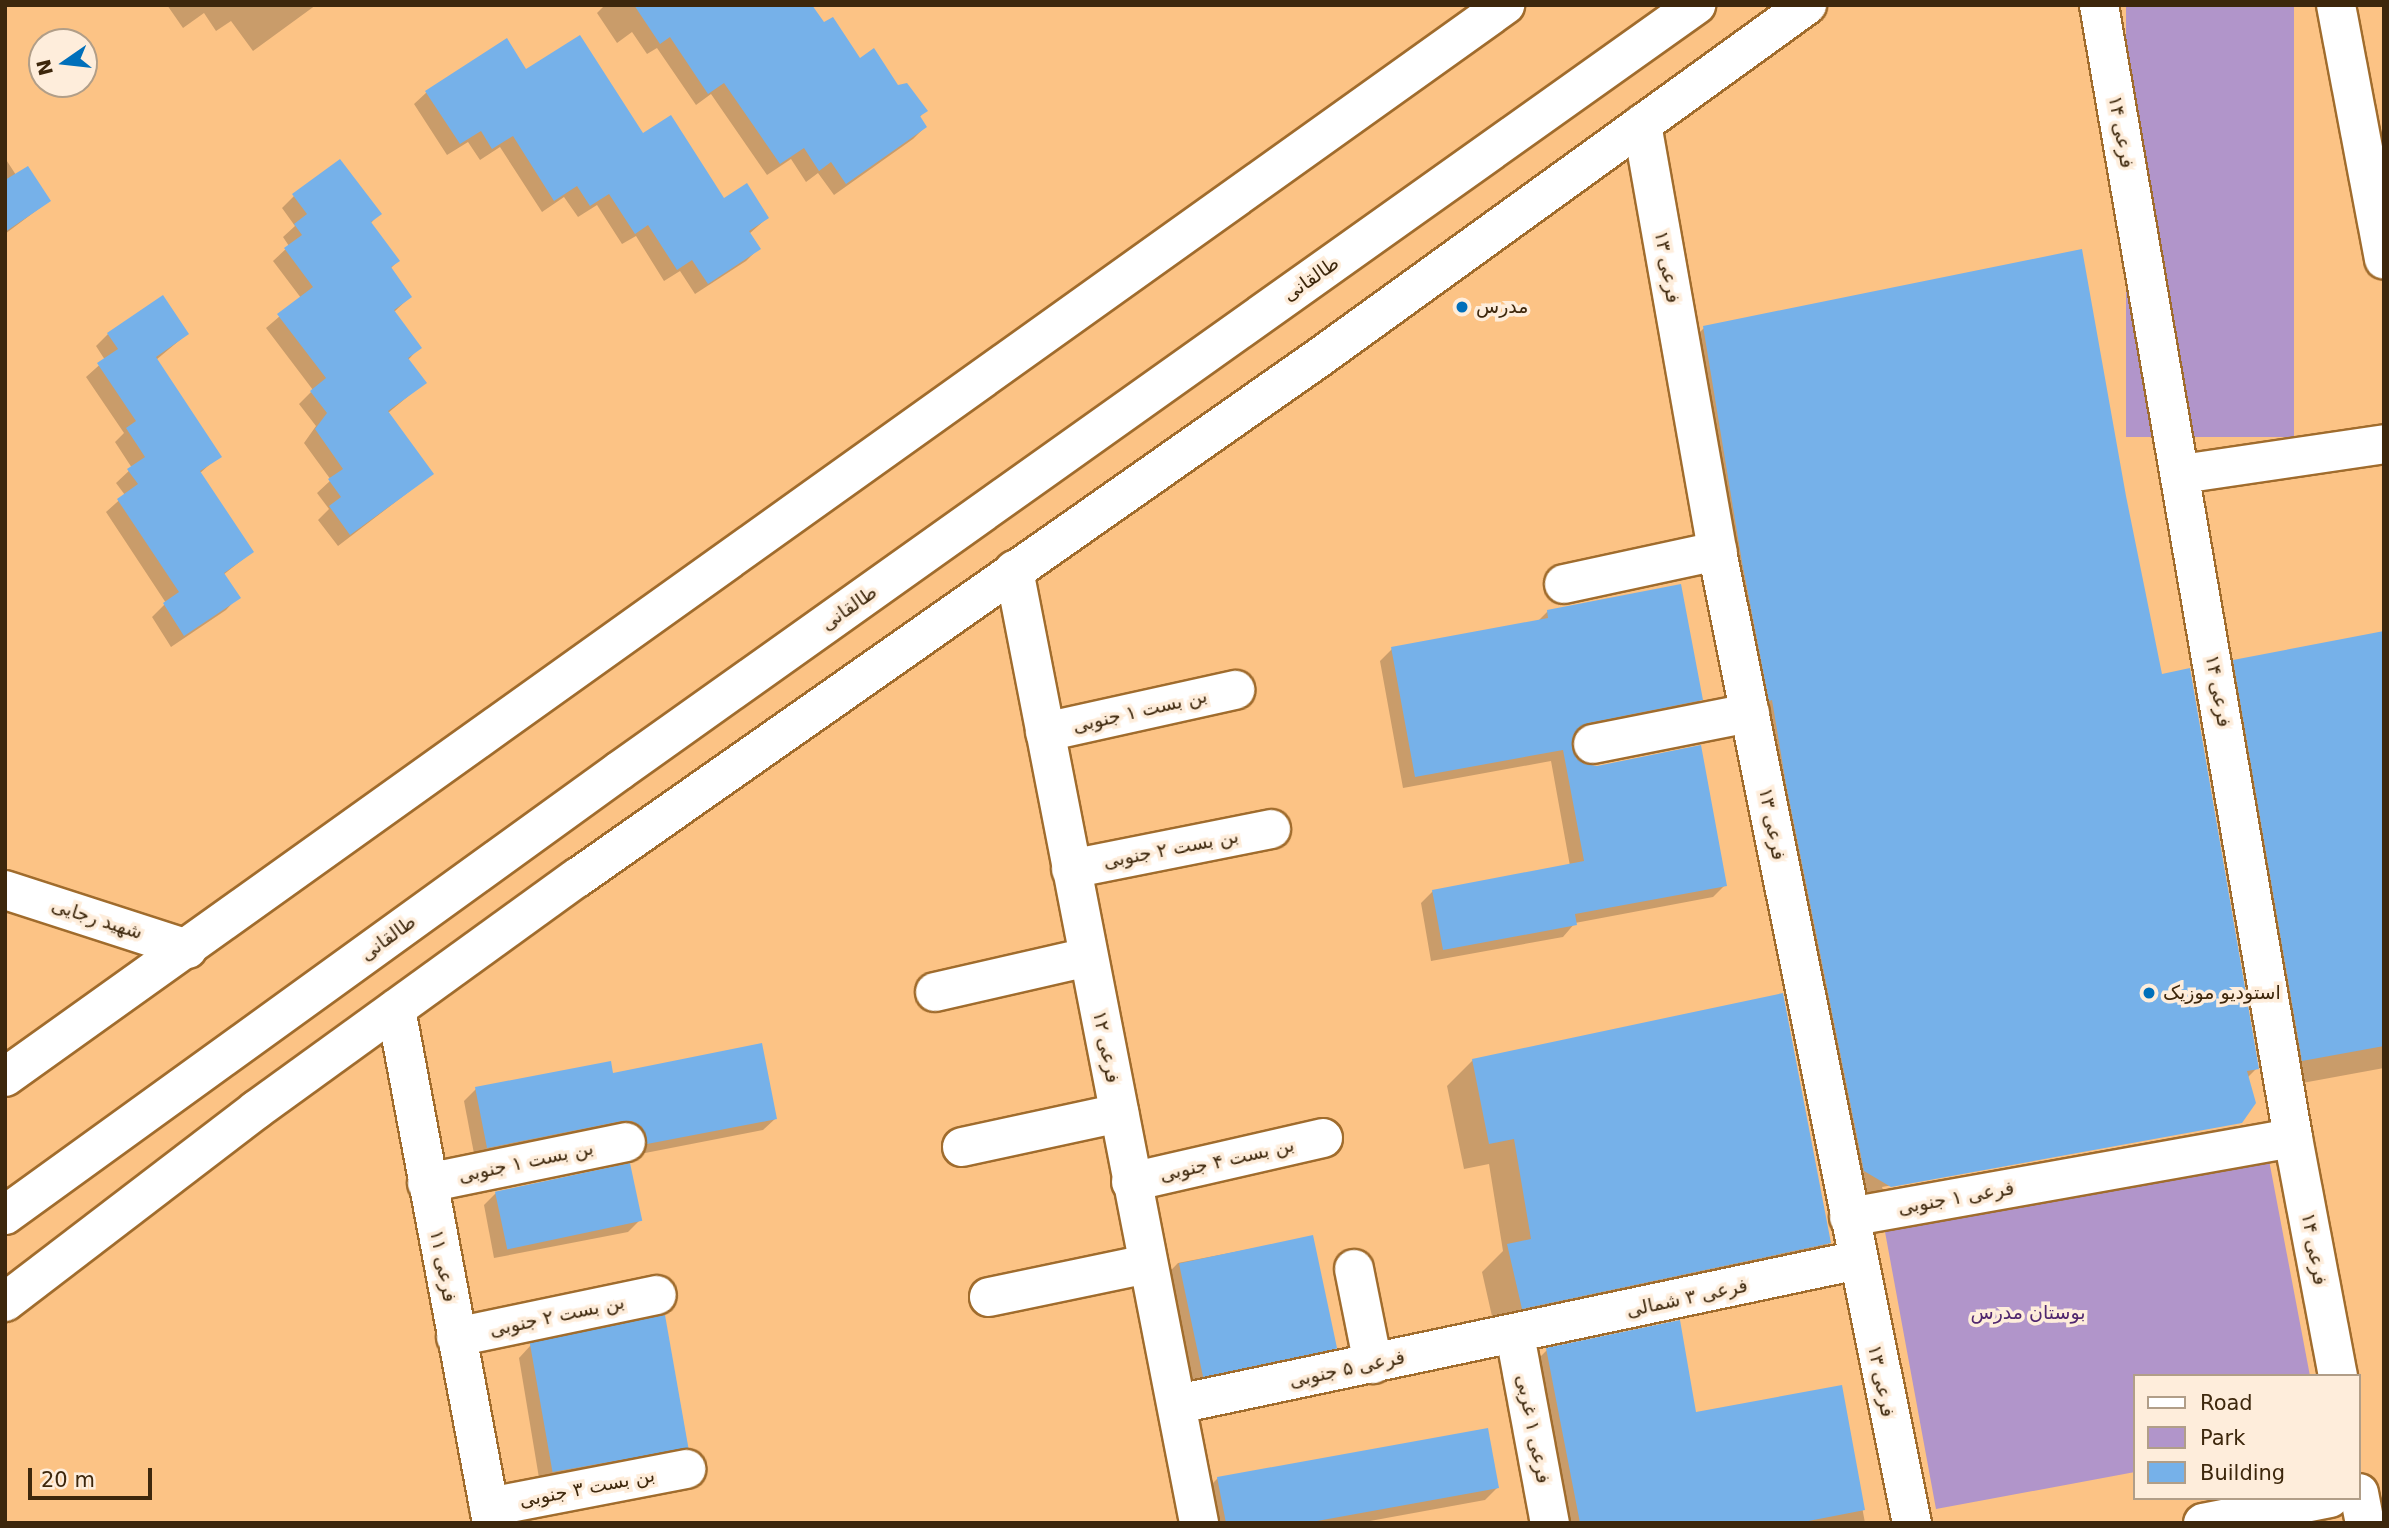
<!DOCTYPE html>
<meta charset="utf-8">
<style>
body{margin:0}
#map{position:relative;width:2389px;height:1528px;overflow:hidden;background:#fcc385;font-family:"DejaVu Sans","Noto Naskh Arabic",sans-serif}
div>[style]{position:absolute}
.green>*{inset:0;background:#b195ca;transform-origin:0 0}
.shadow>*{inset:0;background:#0003}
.building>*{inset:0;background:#76b1e9;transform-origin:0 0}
.roads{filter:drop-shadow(2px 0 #a06c2d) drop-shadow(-2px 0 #a06c2d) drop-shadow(0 2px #a06c2d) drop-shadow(0 -2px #a06c2d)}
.minor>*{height:38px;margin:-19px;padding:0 19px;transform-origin:19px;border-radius:19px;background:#fff}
.tertiary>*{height:38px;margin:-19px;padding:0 19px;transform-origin:19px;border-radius:19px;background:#fff}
.secondary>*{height:38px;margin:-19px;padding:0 19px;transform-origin:19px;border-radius:19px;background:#fff}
.primary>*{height:38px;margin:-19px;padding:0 19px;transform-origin:19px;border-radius:19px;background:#fff}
.dots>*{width:19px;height:19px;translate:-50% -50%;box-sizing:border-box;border:4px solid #feeddb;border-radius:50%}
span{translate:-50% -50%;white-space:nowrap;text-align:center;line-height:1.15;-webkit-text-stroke:7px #feeddb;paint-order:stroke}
.street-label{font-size:19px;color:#3d270c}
.poi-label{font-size:19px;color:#3d270c}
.left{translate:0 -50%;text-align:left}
.park-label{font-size:19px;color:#50276e}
.frame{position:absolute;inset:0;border:7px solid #3d270c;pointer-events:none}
.legend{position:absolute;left:2133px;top:1374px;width:228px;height:126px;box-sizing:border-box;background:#feeddb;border:2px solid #b19e88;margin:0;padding:9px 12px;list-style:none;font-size:21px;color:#3d270c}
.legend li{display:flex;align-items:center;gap:14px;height:35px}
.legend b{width:35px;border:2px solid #b19e88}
.north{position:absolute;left:28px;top:28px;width:70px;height:70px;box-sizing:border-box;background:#feeddb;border:2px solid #b19e88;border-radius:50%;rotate:256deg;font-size:19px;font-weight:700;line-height:28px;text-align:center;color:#3d270c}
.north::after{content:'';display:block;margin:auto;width:24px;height:32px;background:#006fba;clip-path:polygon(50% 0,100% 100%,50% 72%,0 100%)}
.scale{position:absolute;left:28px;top:1468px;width:124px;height:32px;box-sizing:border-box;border:4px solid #3d270c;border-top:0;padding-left:9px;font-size:21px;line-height:24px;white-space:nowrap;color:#3d270c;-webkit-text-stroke:5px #feeddb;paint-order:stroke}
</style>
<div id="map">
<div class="green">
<div style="left:2126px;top:5px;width:168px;height:432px"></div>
<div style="clip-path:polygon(2265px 1139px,2310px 1376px,2135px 1376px,2135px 1472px,1936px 1509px,1881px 1210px)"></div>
</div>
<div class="shadow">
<div style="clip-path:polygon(167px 5px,316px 5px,253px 51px,231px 21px,216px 31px,204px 13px,183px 28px)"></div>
<div style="clip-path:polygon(605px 5px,799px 5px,859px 60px,925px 111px,919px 118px,925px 127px,913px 139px,834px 195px,818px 173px,806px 182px,791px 159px,767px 175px,711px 94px,696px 105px,657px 48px,647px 54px,632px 32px,617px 43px,597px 13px)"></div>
<div style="clip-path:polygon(526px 71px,642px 136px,723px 200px,767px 218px,749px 234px,758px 249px,746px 261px,695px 294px,680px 271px,664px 281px,636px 236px,622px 244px,597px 205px,578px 217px,564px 197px,542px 212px,500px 147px,480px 160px,468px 142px,447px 155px,414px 104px,427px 92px)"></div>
<div style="clip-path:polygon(5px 158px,16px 175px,49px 201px,5px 234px)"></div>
<div style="clip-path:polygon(294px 196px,379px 214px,370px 224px,398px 261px,390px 269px,410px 297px,394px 312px,419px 348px,408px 360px,424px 383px,388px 413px,432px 474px,338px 546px,318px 520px,329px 509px,317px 493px,331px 480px,304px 443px,316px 426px,299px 404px,313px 390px,266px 328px,301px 298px,273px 261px,289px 246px,283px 237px,295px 226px,282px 208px)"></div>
<div style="clip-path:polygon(1704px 328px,2124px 497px,2160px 676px,2257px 1068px,2248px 1077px,2238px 1124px,2238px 1122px,1882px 1187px,1883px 1190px,2236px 1126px,2221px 1141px,1872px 1205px,1846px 1189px,1686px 346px)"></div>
<div style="clip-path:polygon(108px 334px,187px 334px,156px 360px,219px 456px,199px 474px,252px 552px,223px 575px,238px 597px,226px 610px,171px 647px,152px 617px,166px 603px,106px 512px,125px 495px,116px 483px,132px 468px,115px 442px,124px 433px,86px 377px,105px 360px,96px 346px)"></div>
<div style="clip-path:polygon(1548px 611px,1701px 699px,1689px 712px,1574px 734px,1571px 736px,1570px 748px,1576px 760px,1725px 885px,1713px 897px,1575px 923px,1563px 937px,1431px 961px,1421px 903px,1433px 891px,1570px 866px,1551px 761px,1403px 788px,1380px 661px,1392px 649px,1537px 622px)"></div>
<div style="clip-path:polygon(2384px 633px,2384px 1068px,2275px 1088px,2206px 689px,2234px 661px)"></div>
<div style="clip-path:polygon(1473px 1060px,1829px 1243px,1803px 1269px,1496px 1334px,1482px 1272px,1503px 1251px,1489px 1164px,1464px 1169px,1447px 1086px)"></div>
<div style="clip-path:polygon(476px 1089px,776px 1118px,763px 1130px,635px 1155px,475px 1159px,464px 1101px)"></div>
<div style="clip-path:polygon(496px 1193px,640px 1220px,628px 1232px,494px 1258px,484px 1205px)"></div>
<div style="clip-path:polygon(1312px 1237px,1336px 1347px,1303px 1380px,1171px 1408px,1146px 1296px,1178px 1263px)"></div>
<div style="clip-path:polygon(531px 1345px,686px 1447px,674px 1459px,540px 1484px,519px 1358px)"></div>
<div style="clip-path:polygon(1547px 1350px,1695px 1414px,1840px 1387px,1865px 1523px,1566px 1523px,1535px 1362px)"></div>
<div style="clip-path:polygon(1218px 1478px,1497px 1488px,1485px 1500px,1359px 1523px,1212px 1523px,1206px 1490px)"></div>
</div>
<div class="building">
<div style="clip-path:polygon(634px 5px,812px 5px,824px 22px,833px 17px,860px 58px,874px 48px,898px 85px,907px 83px,928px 111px,920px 116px,927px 127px,846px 184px,831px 162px,819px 171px,804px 148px,780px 164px,724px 83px,708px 94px,670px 37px,660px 44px)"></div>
<div style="clip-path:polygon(580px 35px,643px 133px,671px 115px,724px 198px,747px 183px,769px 218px,749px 231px,761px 249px,708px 284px,692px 260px,677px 270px,648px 225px,635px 234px,609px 194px,590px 206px,577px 186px,554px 201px,513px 136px,492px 149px,481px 131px,460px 144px,425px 91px,507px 38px,526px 69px)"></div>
<div style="clip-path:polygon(340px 159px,382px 214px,371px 222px,400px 261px,391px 267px,412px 297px,394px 310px,422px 348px,408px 358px,427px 383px,388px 411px,434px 474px,350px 535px,329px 506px,341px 497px,328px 479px,343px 469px,315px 429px,327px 413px,310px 391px,326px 378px,277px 314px,313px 287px,284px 248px,302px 235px,294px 224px,307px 214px,292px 194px)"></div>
<div style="clip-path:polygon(28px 166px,51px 201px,5px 232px,5px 180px)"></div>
<div style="clip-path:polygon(2082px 249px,2126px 496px,2162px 674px,2190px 668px,2259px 1069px,2247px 1071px,2256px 1103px,2242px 1123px,1891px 1187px,1864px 1171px,1786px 784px,1772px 700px,1769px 701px,1742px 562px,1703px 326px)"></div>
<div style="clip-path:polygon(163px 295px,189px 334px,156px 357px,222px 457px,200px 471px,254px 552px,224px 573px,241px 598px,184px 636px,163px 603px,179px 592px,117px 499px,138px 484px,127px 469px,145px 457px,126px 428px,136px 421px,97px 363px,118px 349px,107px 333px)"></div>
<div style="clip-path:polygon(1681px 584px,1703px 700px,1588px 723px,1579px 727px,1573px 736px,1572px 748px,1577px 759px,1585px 764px,1597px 766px,1701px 745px,1727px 886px,1575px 914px,1577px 925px,1443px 950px,1432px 890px,1584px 861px,1582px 850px,1563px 750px,1415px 777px,1391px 647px,1548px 618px,1547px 610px)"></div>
<div style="clip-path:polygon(2384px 631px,2384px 1046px,2302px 1061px,2233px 660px)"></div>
<div style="clip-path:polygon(1783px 993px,1831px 1243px,1522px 1309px,1507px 1244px,1531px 1239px,1514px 1139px,1489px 1144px,1472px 1059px)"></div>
<div style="clip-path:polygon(762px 1043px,777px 1119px,647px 1144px,642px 1127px,632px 1121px,622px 1121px,487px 1148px,475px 1087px,611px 1061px,613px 1073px)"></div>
<div style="left:630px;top:1163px;width:59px;height:138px;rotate:78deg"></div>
<div style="left:1313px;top:1235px;width:116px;height:137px;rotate:78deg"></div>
<div style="left:665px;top:1315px;width:135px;height:138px;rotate:80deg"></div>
<div style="clip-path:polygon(1680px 1320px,1696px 1412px,1842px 1385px,1865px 1510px,1798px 1523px,1580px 1523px,1546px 1348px)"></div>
<div style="clip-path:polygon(1488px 1428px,1499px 1488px,1306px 1523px,1226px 1523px,1217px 1477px)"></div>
</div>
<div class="roads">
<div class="minor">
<div style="left:2099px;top:5px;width:1149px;rotate:80.28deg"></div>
<div style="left:2293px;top:1138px;width:242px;rotate:79.3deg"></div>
<div style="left:1642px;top:124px;width:434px;rotate:80deg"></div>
<div style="left:1717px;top:551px;width:991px;rotate:78.66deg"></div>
<div style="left:2182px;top:474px;width:204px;rotate:-8.4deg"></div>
<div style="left:1014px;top:570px;width:971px;rotate:79.01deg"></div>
<div style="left:1564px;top:584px;width:157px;rotate:-12.2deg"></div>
<div style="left:1045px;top:732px;width:195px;rotate:-12.5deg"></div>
<div style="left:1593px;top:744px;width:160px;rotate:-11.2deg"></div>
<div style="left:1071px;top:869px;width:204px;rotate:-11.3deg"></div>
<div style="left:935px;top:992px;width:157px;rotate:-12.9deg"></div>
<div style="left:396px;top:1009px;width:523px;rotate:79.42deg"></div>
<div style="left:962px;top:1147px;width:161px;rotate:-12.2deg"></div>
<div style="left:1131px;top:1182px;width:197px;rotate:-12.9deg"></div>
<div style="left:427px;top:1183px;width:203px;rotate:-11.6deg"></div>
<div style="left:1849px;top:1217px;width:451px;rotate:-10.1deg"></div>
<div style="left:1354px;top:1269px;width:97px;rotate:78.7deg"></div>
<div style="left:989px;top:1297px;width:161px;rotate:-11.8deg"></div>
<div style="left:1515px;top:1335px;width:191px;rotate:79.5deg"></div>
<div style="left:456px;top:1337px;width:205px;rotate:-11.8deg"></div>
<div style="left:1178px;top:1404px;width:695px;rotate:-11.96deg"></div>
<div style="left:2359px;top:1493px;width:31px;rotate:79deg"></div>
<div style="left:489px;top:1507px;width:201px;rotate:-10.9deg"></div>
<div style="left:2203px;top:1523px;width:129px;rotate:-11.1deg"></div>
</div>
<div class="tertiary">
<div style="left:5px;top:890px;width:192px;rotate:17.9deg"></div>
</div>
<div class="secondary">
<div style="left:2336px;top:5px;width:259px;rotate:79.3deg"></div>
</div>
<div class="primary">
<div style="left:5px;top:1077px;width:1844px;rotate:-35.55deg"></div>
<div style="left:5px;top:1215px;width:758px;rotate:-35.87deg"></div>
<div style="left:619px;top:771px;width:1322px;rotate:-35.42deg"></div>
<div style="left:5px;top:1302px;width:316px;rotate:-37.4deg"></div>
<div style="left:256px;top:1110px;width:396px;rotate:-35.9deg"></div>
<div style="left:577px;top:878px;width:907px;rotate:-35.04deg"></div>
<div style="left:1320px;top:357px;width:601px;rotate:-35.86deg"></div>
</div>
</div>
<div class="dots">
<div style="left:1462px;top:307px;background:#006fba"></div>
<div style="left:2149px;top:993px;background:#006fba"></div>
</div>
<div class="street-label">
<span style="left:2121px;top:132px;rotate:80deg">فرعی ۱۴</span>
<span style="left:1667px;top:267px;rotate:80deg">فرعی ۱۳</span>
<span style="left:1311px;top:279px;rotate:-35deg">طالقانی</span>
<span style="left:849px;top:608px;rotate:-35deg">طالقانی</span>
<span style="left:2218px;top:691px;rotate:80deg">فرعی ۱۴</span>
<span style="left:1140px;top:711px;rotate:-13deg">بن بست ۱ جنوبی</span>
<span style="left:1772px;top:824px;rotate:79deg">فرعی ۱۳</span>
<span style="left:1171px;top:849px;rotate:-11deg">بن بست ۲ جنوبی</span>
<span style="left:97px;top:919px;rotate:18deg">شهید رجایی</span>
<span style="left:388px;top:938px;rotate:-36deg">طالقانی</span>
<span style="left:1106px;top:1047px;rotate:79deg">فرعی ۱۲</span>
<span style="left:1227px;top:1160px;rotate:-13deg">بن بست ۴ جنوبی</span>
<span style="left:526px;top:1162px;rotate:-12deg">بن بست ۱ جنوبی</span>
<span style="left:1956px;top:1198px;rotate:-10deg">فرعی ۱ جنوبی</span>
<span style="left:2314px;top:1249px;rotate:80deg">فرعی ۱۴</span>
<span style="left:443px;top:1266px;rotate:79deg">فرعی ۱۱</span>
<span style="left:1687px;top:1298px;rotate:-12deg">فرعی ۳ شمالی</span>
<span style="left:557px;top:1316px;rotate:-12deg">بن بست ۲ جنوبی</span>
<span style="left:1347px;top:1369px;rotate:-12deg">فرعی ۵ جنوبی</span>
<span style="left:1881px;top:1381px;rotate:79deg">فرعی ۱۳</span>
<span style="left:1533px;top:1429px;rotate:79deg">فرعی ۱ غربی</span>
<span style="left:587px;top:1488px;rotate:-11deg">بن بست ۳ جنوبی</span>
</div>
<div class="poi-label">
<span class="left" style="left:1476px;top:307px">مدرس</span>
<span class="left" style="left:2163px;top:993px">استودیو موزیک</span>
</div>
<div class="park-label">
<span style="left:2028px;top:1313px">بوستان مدرس</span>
</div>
<div class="frame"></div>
<ul class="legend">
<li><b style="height:9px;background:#fff"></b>Road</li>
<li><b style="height:19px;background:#b195ca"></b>Park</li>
<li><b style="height:19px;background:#76b1e9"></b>Building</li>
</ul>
<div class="north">N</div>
<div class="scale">20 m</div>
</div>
